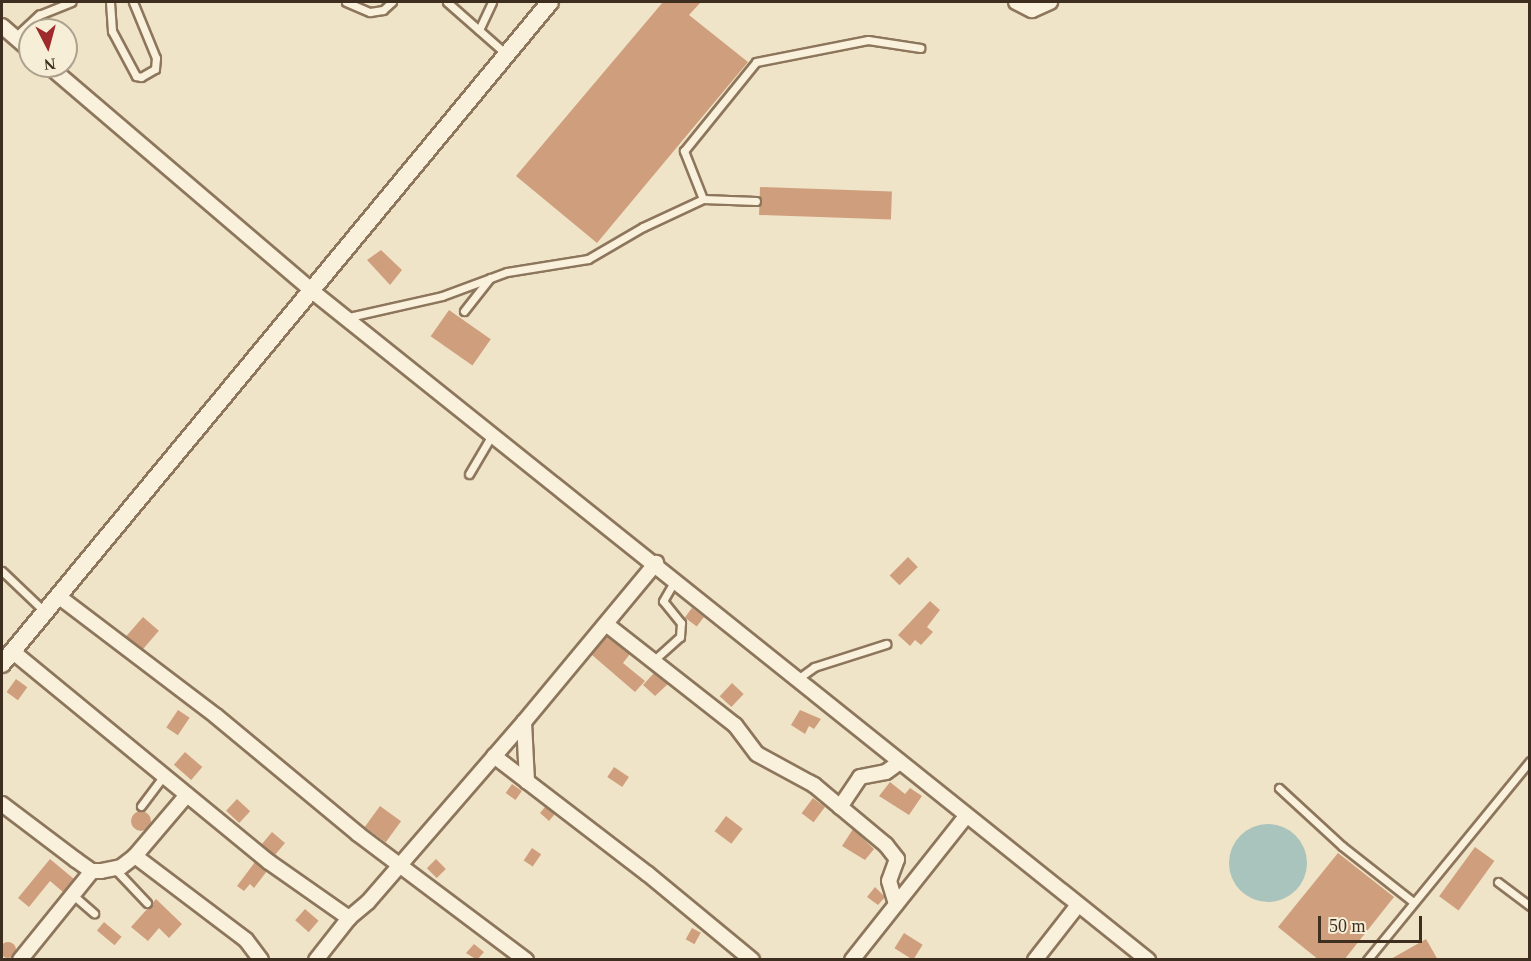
<!DOCTYPE html>
<style>
body{margin:0}
#map{position:relative;width:1531px;height:961px;overflow:hidden;background:#f0e4c8;font-family:"Times New Roman",serif}
div>[style]{position:absolute}
.water>*{inset:0;background:#a9c4bc}
.round{border-radius:50%}
.building>*{inset:0;background:#cf9f7d;transform-origin:0 0}
.roads{filter:drop-shadow(2px 0 #8d765c) drop-shadow(-2px 0 #8d765c) drop-shadow(0 2px #8d765c) drop-shadow(0 -2px #8d765c)}
.service>*{height:7px;margin:-3.5px;padding:0 3.5px;transform-origin:3.5px;border-radius:3.5px;background:#faf1dc}
.minor>*{height:14px;margin:-7px;padding:0 7px;transform-origin:7px;border-radius:7px;background:#faf1dc}
.tertiary>*{height:16px;margin:-8px;padding:0 8px;transform-origin:8px;border-radius:8px;background:#faf1dc}
span{translate:-50% -50%;white-space:nowrap;text-align:center;line-height:1.15;-webkit-text-stroke:5px #f7eed8;paint-order:stroke}
.frame{position:absolute;inset:0;border:3px solid #3d2e20;pointer-events:none}
.north{position:absolute;left:18px;top:18px;width:60px;height:60px;box-sizing:border-box;background:#f7eed8;border:2px solid #ada18e;border-radius:50%;rotate:174deg;font-size:16px;font-weight:700;line-height:24px;text-align:center;color:#3d2e20}
.north::after{content:'';display:block;margin:auto;width:21px;height:27px;background:#9e2a2b;clip-path:polygon(50% 0,100% 100%,50% 72%,0 100%)}
.scale{position:absolute;left:1318px;top:916px;width:104px;height:27px;box-sizing:border-box;border:3px solid #3d2e20;border-top:0;padding-left:8px;font-size:18px;line-height:21px;white-space:nowrap;color:#3d2e20;-webkit-text-stroke:4px #f7eed8;paint-order:stroke}
</style>
<div id="map">
<div class="water">
<div class="round" style="left:1229px;top:824px;width:78px;height:78px"></div>
</div>
<div class="building">
<div style="clip-path:polygon(663px 2px,701px 2px,689px 15px,748px 62px,597px 243px,516px 176px)"></div>
<div style="left:760px;top:187px;width:132px;height:28px;rotate:2deg"></div>
<div style="clip-path:polygon(381px 250px,402px 270px,390px 285px,367px 260px)"></div>
<div style="left:449px;top:310px;width:51px;height:32px;rotate:35deg"></div>
<div style="left:908px;top:557px;width:14px;height:26px;rotate:45deg"></div>
<div style="clip-path:polygon(930px 601px,940px 610px,927px 627px,933px 632px,921px 645px,915px 640px,910px 646px,898px 635px)"></div>
<div style="left:692px;top:608px;width:15px;height:12px;rotate:37deg"></div>
<div style="left:143px;top:617px;width:21px;height:26px;rotate:41deg"></div>
<div style="clip-path:polygon(607px 636px,630px 654px,623px 663px,645px 681px,635px 692px,592px 655px)"></div>
<div style="clip-path:polygon(654px 673px,668px 684px,655px 696px,643px 685px)"></div>
<div style="left:16px;top:679px;width:14px;height:16px;rotate:36deg"></div>
<div style="left:732px;top:683px;width:16px;height:18px;rotate:43deg"></div>
<div style="left:178px;top:710px;width:14px;height:21px;rotate:34deg"></div>
<div style="clip-path:polygon(800px 710px,821px 719px,814px 729px,809px 726px,805px 734px,791px 725px)"></div>
<div style="left:185px;top:752px;width:23px;height:17px;rotate:41deg"></div>
<div style="left:614px;top:767px;width:18px;height:12px;rotate:34deg"></div>
<div style="clip-path:polygon(890px 782px,905px 794px,910px 788px,922px 796px,909px 815px,879px 796px)"></div>
<div style="left:512px;top:784px;width:12px;height:11px;rotate:35deg"></div>
<div style="left:813px;top:798px;width:15px;height:19px;rotate:37deg"></div>
<div style="left:237px;top:799px;width:18px;height:16px;rotate:43deg"></div>
<div style="left:380px;top:806px;width:26px;height:26px;rotate:36deg"></div>
<div style="clip-path:polygon(545px 807px,555px 814px,549px 821px,540px 813px)"></div>
<div class="round" style="left:131px;top:811px;width:20px;height:20px"></div>
<div style="left:726px;top:816px;width:21px;height:19px;rotate:37deg"></div>
<div style="clip-path:polygon(853px 829px,874px 849px,865px 860px,842px 846px)"></div>
<div style="left:272px;top:832px;width:17px;height:16px;rotate:40deg"></div>
<div style="left:1475px;top:847px;width:24px;height:61px;rotate:36deg"></div>
<div style="left:532px;top:848px;width:11px;height:15px;rotate:34deg"></div>
<div style="clip-path:polygon(1338px 853px,1394px 897px,1344px 960px,1319px 960px,1278px 927px)"></div>
<div style="clip-path:polygon(50px 859px,74px 879px,63px 892px,50px 881px,29px 907px,18px 898px)"></div>
<div style="left:436px;top:859px;width:14px;height:13px;rotate:45deg"></div>
<div style="clip-path:polygon(255px 862px,267px 871px,254px 888px,250px 884px,244px 891px,237px 886px)"></div>
<div style="clip-path:polygon(875px 887px,885px 897px,878px 905px,867px 897px)"></div>
<div style="clip-path:polygon(156px 899px,182px 924px,169px 938px,159px 928px,148px 941px,131px 927px)"></div>
<div style="left:305px;top:909px;width:18px;height:15px;rotate:41deg"></div>
<div style="left:104px;top:922px;width:23px;height:11px;rotate:40deg"></div>
<div style="left:692px;top:928px;width:10px;height:13px;rotate:29deg"></div>
<div style="left:904px;top:933px;width:22px;height:18px;rotate:32deg"></div>
<div style="clip-path:polygon(1426px 939px,1438px 960px,1389px 960px)"></div>
<div class="round" style="left:0;top:942px;width:16px;height:16px"></div>
<div style="clip-path:polygon(474px 944px,484px 952px,477px 960px,466px 953px)"></div>
</div>
<div class="roads">
<div class="service">
<div style="left:110px;top:2px;width:29px;rotate:86deg"></div>
<div style="left:112px;top:31px;width:51px;rotate:61.9deg"></div>
<div style="left:136px;top:76px;width:5px;rotate:11deg"></div>
<div style="left:141px;top:77px;width:16px;rotate:-30deg"></div>
<div style="left:155px;top:69px;width:11px;rotate:-85deg"></div>
<div style="left:156px;top:58px;width:61px;rotate:-112.3deg"></div>
<div style="left:346px;top:2px;width:26px;rotate:23deg"></div>
<div style="left:370px;top:12px;width:13px;rotate:-9deg"></div>
<div style="left:383px;top:10px;width:12px;rotate:-42deg"></div>
<div style="left:447px;top:2px;width:79px;rotate:41.4deg"></div>
<div style="left:479px;top:30px;width:31px;rotate:-65deg"></div>
<div style="left:15px;top:37px;width:33px;rotate:-43deg"></div>
<div style="left:39px;top:15px;width:35px;rotate:-22deg"></div>
<div style="left:703px;top:199px;width:52px;rotate:-111.6deg"></div>
<div style="left:684px;top:151px;width:114px;rotate:-51deg"></div>
<div style="left:756px;top:62px;width:114px;rotate:-11.1deg"></div>
<div style="left:868px;top:40px;width:53px;rotate:8.7deg"></div>
<div style="left:464px;top:311px;width:42px;rotate:-51.8deg"></div>
<div style="left:349px;top:317px;width:95px;rotate:-12.7deg"></div>
<div style="left:442px;top:296px;width:69px;rotate:-20.3deg"></div>
<div style="left:507px;top:272px;width:82px;rotate:-9.1deg"></div>
<div style="left:588px;top:259px;width:64px;rotate:-30.2deg"></div>
<div style="left:643px;top:227px;width:66px;rotate:-25deg"></div>
<div style="left:703px;top:199px;width:53px;rotate:2.2deg"></div>
<div style="left:469px;top:474px;width:45px;rotate:-59.5deg"></div>
<div style="left:2px;top:571px;width:59px;rotate:43.6deg"></div>
<div style="left:653px;top:661px;width:36px;rotate:-42deg"></div>
<div style="left:680px;top:637px;width:14px;rotate:-86deg"></div>
<div style="left:681px;top:623px;width:28px;rotate:-129deg"></div>
<div style="left:663px;top:601px;width:24px;rotate:-60deg"></div>
<div style="left:799px;top:678px;width:19px;rotate:-36deg"></div>
<div style="left:814px;top:667px;width:76px;rotate:-17.7deg"></div>
<div style="left:1279px;top:788px;width:86px;rotate:42.6deg"></div>
<div style="left:1342px;top:846px;width:89px;rotate:38.2deg"></div>
<div style="left:141px;top:806px;width:38px;rotate:-53deg"></div>
<div style="left:114px;top:868px;width:48px;rotate:46.7deg"></div>
<div style="left:1498px;top:882px;width:40px;rotate:37deg"></div>
<div style="left:73px;top:895px;width:28px;rotate:41deg"></div>
<div style="left:1367px;top:960px;width:257px;rotate:-50.7deg"></div>
</div>
<div class="minor">
<div style="left:1016px;top:2px;width:18px;rotate:27deg"></div>
<div style="left:1032px;top:10px;width:20px;rotate:-24deg"></div>
<div style="left:2px;top:26px;width:37px;rotate:41deg"></div>
<div style="left:49px;top:66px;width:346px;rotate:40.5deg"></div>
<div style="left:312px;top:291px;width:1071px;rotate:38.67deg"></div>
<div style="left:58px;top:596px;width:198px;rotate:37.2deg"></div>
<div style="left:216px;top:716px;width:185px;rotate:39.7deg"></div>
<div style="left:358px;top:834px;width:210px;rotate:36.9deg"></div>
<div style="left:606px;top:624px;width:164px;rotate:38.1deg"></div>
<div style="left:735px;top:725px;width:36px;rotate:53deg"></div>
<div style="left:757px;top:754px;width:65px;rotate:28.5deg"></div>
<div style="left:814px;top:785px;width:94px;rotate:39.8deg"></div>
<div style="left:886px;top:845px;width:18px;rotate:52deg"></div>
<div style="left:897px;top:859px;width:23px;rotate:110deg"></div>
<div style="left:889px;top:881px;width:24px;rotate:73deg"></div>
<div style="left:12px;top:651px;width:333px;rotate:39.4deg"></div>
<div style="left:269px;top:862px;width:98px;rotate:35deg"></div>
<div style="left:349px;top:918px;width:25px;rotate:-40deg"></div>
<div style="left:368px;top:902px;width:238px;rotate:-49.1deg"></div>
<div style="left:524px;top:722px;width:207px;rotate:-50.3deg"></div>
<div style="left:524px;top:722px;width:60px;rotate:87.1deg"></div>
<div style="left:494px;top:756px;width:194px;rotate:37.5deg"></div>
<div style="left:648px;top:874px;width:135px;rotate:39.6deg"></div>
<div style="left:2px;top:804px;width:93px;rotate:37.1deg"></div>
<div style="left:76px;top:860px;width:19px;rotate:35deg"></div>
<div style="left:92px;top:871px;width:9px"></div>
<div style="left:101px;top:871px;width:20px;rotate:-11deg"></div>
<div style="left:121px;top:867px;width:18px;rotate:-38deg"></div>
<div style="left:135px;top:856px;width:80px;rotate:-49.6deg"></div>
<div style="left:840px;top:807px;width:36px;rotate:-56deg"></div>
<div style="left:860px;top:777px;width:26px;rotate:-11deg"></div>
<div style="left:886px;top:772px;width:17px;rotate:-36deg"></div>
<div style="left:135px;top:856px;width:139px;rotate:37.1deg"></div>
<div style="left:246px;top:940px;width:25px;rotate:53deg"></div>
<div style="left:20px;top:960px;width:114px;rotate:-51deg"></div>
<div style="left:316px;top:960px;width:53px;rotate:-51.8deg"></div>
<div style="left:852px;top:960px;width:184px;rotate:-51.6deg"></div>
<div style="left:1035px;top:960px;width:70px;rotate:-52deg"></div>
</div>
<div class="tertiary">
<div style="left:2px;top:664px;width:859px;rotate:-50.38deg"></div>
</div>
</div>
<div class="frame"></div>
<div class="north">N</div>
<div class="scale">50 m</div>
</div>
